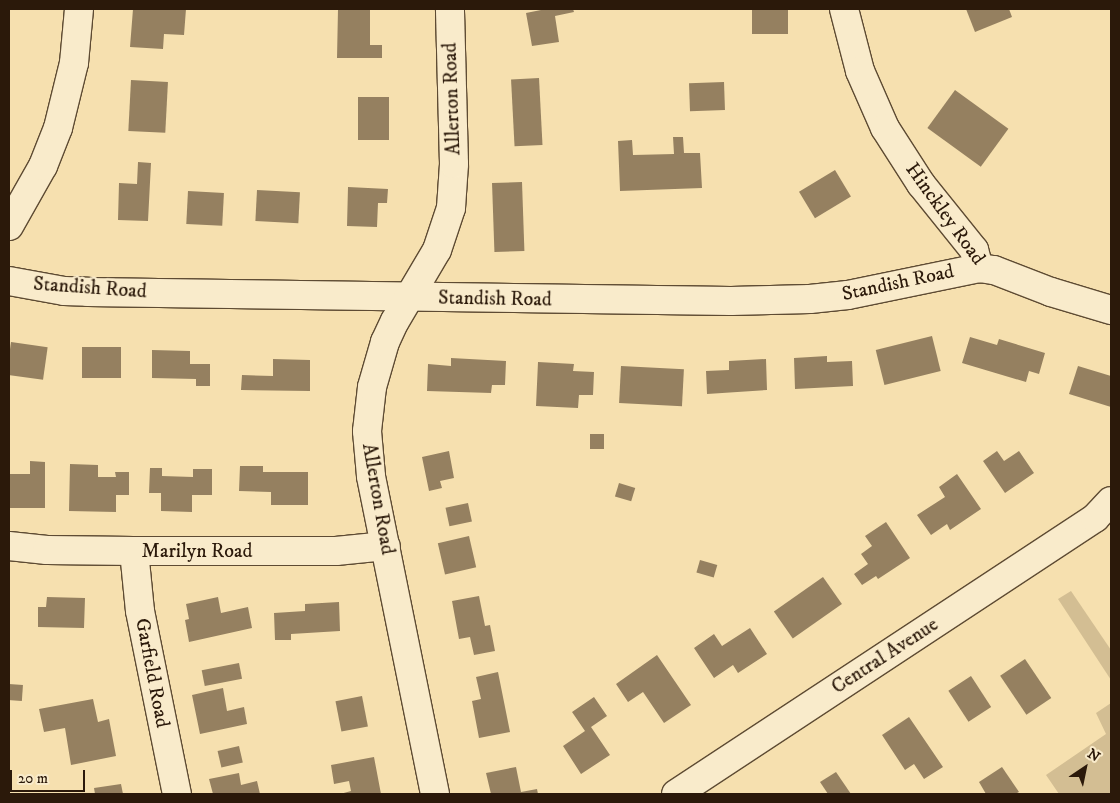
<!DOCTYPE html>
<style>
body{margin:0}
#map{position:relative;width:1120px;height:803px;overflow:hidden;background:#f6e0af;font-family:"IM FELL DW Pica",serif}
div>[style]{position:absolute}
.green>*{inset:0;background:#d3be93}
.building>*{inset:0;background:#958060;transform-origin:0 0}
.roads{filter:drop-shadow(1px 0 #5e4b33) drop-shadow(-1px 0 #5e4b33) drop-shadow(0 1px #5e4b33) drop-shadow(0 -1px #5e4b33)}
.minor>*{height:28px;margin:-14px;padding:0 14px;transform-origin:14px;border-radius:14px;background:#f9ebcb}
span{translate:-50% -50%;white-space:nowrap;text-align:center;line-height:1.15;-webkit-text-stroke:4.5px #f9ebcb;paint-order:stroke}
.street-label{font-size:20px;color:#2b190a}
.frame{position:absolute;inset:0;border:10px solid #2b190a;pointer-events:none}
.north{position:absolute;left:1060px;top:743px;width:50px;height:50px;-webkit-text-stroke:4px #f9ebcb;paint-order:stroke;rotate:34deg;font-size:14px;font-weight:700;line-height:20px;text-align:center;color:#2b190a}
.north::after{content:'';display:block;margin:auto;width:18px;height:22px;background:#2b190a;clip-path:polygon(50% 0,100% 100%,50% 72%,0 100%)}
.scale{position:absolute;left:10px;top:770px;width:75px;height:22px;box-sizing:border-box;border:2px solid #2b190a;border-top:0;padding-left:6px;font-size:15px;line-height:18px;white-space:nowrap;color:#2b190a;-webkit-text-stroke:4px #f9ebcb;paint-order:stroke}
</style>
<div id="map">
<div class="green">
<div style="clip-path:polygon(1071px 591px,1111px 650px,1111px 680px,1058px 599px)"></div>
<div style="clip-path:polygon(1111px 703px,1111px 794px,1059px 794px,1046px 775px,1106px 734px,1096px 713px)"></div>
</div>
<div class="building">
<div style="clip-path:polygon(133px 9px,186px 9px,184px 35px,164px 34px,163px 49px,130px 47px)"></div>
<div style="clip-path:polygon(338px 9px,370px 9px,370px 45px,382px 45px,382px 58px,337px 58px)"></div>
<div style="clip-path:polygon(546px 9px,573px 9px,574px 12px,555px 16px,559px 42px,532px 46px,526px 13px)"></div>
<div style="left:752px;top:9px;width:36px;height:25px"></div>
<div style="clip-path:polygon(966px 9px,1009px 9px,1012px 17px,975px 32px)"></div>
<div style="left:539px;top:78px;width:67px;height:28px;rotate:87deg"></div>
<div style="left:131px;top:80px;width:37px;height:51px;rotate:3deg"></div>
<div style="left:724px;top:82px;width:28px;height:35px;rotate:88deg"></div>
<div style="left:955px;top:90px;width:66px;height:47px;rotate:36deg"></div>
<div style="left:358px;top:97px;width:31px;height:43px"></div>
<div style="clip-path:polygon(673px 137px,683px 137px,684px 153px,700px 153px,702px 188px,620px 191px,618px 141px,632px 140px,633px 155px,674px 154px)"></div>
<div style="clip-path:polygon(138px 162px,151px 163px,148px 221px,118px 220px,119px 183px,137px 184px)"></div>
<div style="left:835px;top:170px;width:31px;height:42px;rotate:59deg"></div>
<div style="left:522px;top:182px;width:69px;height:30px;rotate:88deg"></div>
<div style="clip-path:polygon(348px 187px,388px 189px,387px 203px,378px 203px,377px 227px,347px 226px)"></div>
<div style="left:257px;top:190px;width:43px;height:31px;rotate:3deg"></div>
<div style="left:188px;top:191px;width:36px;height:33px;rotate:3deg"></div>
<div style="left:932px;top:336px;width:36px;height:58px;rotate:76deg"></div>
<div style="clip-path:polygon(970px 337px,997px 345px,999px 339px,1045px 353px,1039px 374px,1029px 371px,1026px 382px,962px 363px)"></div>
<div style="left:11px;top:342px;width:37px;height:33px;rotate:8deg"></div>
<div style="left:82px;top:347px;width:39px;height:31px"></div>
<div style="clip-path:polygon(152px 350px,190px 351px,190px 364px,210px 364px,210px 386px,196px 386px,196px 379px,152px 378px)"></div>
<div style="clip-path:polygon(827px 356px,827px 362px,852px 361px,853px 386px,795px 389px,794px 358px)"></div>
<div style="clip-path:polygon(451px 358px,506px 361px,505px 385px,492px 385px,491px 393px,427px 391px,428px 364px,451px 366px)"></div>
<div style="clip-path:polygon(273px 359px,310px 360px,310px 391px,241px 390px,242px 375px,273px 376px)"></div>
<div style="clip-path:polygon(766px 359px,767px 390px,707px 394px,706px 371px,729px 370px,729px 361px)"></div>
<div style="clip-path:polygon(538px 362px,574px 364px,573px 371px,594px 372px,593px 395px,579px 395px,578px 408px,536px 406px)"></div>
<div style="left:621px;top:366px;width:63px;height:37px;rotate:3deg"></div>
<div style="clip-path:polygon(1078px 366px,1111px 376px,1111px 407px,1069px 394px)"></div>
<div style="left:590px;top:434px;width:14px;height:15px"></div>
<div style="clip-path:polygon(449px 451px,454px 478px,440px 481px,442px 488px,429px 491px,422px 457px)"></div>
<div style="clip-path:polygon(997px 451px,1004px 461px,1019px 451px,1034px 473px,1005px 493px,983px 461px)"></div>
<div style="clip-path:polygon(30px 461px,45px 462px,45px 508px,9px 508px,9px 474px,30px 474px)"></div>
<div style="clip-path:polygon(70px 464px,98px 465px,98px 477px,116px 477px,115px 472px,129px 472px,129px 495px,116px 495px,116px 512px,69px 511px)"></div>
<div style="clip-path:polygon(240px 466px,263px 466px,263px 472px,308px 472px,308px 505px,271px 505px,271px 492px,239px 491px)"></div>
<div style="clip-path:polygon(150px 468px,162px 468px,162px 476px,193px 477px,193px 469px,212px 469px,212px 495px,192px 495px,192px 512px,161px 511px,161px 493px,149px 493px)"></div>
<div style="clip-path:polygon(957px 474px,981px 509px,950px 530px,947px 524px,931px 535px,917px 515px,945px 497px,939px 487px)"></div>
<div style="left:619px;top:483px;width:17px;height:14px;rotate:17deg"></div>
<div style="left:468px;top:503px;width:19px;height:23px;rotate:78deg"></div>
<div style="clip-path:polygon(886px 522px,910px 558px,878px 579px,876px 576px,862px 585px,854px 574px,868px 564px,861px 554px,872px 546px,865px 536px)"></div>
<div style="left:469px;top:536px;width:32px;height:32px;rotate:77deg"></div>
<div style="left:700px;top:560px;width:18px;height:13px;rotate:16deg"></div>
<div style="left:823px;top:577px;width:33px;height:60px;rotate:55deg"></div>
<div style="clip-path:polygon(479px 596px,485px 626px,490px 625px,495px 651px,474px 655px,470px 637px,459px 639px,452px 601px)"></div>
<div style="clip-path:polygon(47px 597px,85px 598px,84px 628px,38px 627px,38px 607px,46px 607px)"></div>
<div style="clip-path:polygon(218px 597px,221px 613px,248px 607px,252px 628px,189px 642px,185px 620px,189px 619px,186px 604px)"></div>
<div style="clip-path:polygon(339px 602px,340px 631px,291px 634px,291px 640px,275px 640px,274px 613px,305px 611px,305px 604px)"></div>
<div style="clip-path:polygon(750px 628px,767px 654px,738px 673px,733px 665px,714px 678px,694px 648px,714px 634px,722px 646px)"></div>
<div style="clip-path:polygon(657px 655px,691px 705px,664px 723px,643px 692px,628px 702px,616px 684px)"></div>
<div style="left:1025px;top:659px;width:47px;height:30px;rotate:56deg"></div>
<div style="left:239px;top:663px;width:16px;height:38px;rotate:79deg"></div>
<div style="clip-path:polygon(498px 672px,510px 732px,479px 738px,472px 701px,481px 699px,476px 677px)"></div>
<div style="left:971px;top:676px;width:37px;height:27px;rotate:57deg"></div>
<div style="left:9px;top:684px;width:14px;height:16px;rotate:4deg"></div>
<div style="clip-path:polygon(223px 688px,227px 711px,244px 707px,247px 724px,200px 734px,192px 695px)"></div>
<div style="left:362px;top:696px;width:31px;height:27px;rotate:79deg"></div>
<div style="clip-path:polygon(594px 697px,607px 716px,591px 727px,610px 755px,581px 774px,563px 746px,585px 731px,572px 712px)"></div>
<div style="clip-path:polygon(93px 699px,98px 722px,109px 719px,116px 756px,71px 765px,65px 728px,44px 732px,39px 709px)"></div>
<div style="clip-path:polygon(909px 717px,943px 767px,924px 779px,914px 764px,905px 770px,882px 735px)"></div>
<div style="left:239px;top:746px;width:17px;height:22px;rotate:77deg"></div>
<div style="clip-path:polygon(374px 757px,381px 794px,340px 794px,351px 791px,349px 781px,334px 784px,331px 765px)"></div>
<div style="clip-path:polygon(516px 767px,521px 792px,537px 789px,538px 794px,491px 794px,486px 773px)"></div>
<div style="clip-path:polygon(1002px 767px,1019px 792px,1015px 794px,986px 794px,979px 782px)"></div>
<div style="clip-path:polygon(836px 772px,851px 794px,828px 794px,820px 782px)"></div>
<div style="clip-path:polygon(239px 773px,241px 785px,257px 781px,260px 794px,213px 794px,209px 779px)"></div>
<div style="clip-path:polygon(121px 784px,123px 794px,95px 794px,94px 788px)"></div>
</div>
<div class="roads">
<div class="minor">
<div style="left:844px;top:9px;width:64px;rotate:75.5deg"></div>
<div style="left:860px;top:71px;width:62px;rotate:66.3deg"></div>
<div style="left:885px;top:128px;width:67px;rotate:57.3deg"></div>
<div style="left:921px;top:184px;width:85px;rotate:51.2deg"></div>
<div style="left:974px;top:250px;width:19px;rotate:74deg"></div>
<div style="left:9px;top:226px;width:69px;rotate:-60.5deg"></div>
<div style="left:43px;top:166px;width:41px;rotate:-68.5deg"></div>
<div style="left:58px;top:128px;width:67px;rotate:-76.2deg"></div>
<div style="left:74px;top:63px;width:54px;rotate:-84.7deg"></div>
<div style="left:9px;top:281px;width:56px;rotate:10.3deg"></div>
<div style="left:64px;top:291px;width:24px;rotate:2deg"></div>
<div style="left:88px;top:292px;width:643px;rotate:0.8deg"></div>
<div style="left:731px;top:301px;width:79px;rotate:-1.5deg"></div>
<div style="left:810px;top:299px;width:38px;rotate:-6deg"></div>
<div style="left:848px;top:295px;width:134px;rotate:-11.6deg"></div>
<div style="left:979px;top:268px;width:15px;rotate:8deg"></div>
<div style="left:994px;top:270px;width:61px;rotate:21.1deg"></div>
<div style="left:1051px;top:292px;width:63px;rotate:16.7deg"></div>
<div style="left:9px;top:546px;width:38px;rotate:6deg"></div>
<div style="left:47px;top:550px;width:87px;rotate:0.7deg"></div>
<div style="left:134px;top:551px;width:202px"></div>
<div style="left:336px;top:551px;width:50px;rotate:-5.7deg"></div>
<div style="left:134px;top:551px;width:60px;rotate:84.3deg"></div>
<div style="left:140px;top:611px;width:187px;rotate:78.6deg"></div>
<div style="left:435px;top:794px;width:324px;rotate:-101.4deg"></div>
<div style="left:371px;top:476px;width:45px;rotate:-95.1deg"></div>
<div style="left:367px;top:431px;width:44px;rotate:-83.5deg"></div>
<div style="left:372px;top:387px;width:47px;rotate:-73.9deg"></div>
<div style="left:385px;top:342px;width:23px;rotate:-65deg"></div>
<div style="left:395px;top:321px;width:82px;rotate:-59.4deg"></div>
<div style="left:437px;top:250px;width:44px;rotate:-71.6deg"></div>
<div style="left:451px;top:208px;width:44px;rotate:-86.1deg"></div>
<div style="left:454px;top:164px;width:155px;rotate:-91.5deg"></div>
<div style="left:676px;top:794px;width:502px;rotate:-33.37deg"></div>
<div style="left:1095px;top:518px;width:23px;rotate:-47deg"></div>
</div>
</div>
<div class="street-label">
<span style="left:452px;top:99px;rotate:-92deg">Allerton Road</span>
<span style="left:945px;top:214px;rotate:54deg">Hinckley Road</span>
<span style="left:898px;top:283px;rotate:-12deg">Standish Road</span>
<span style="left:90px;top:288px;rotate:4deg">Standish Road</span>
<span style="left:495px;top:299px;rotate:1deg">Standish Road</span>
<span style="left:378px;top:499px;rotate:80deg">Allerton Road</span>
<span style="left:197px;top:551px">Marilyn Road</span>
<span style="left:885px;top:656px;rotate:-33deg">Central Avenue</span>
<span style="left:152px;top:673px;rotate:79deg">Garfield Road</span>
</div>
<div class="frame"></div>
<div class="north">N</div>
<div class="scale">20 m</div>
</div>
